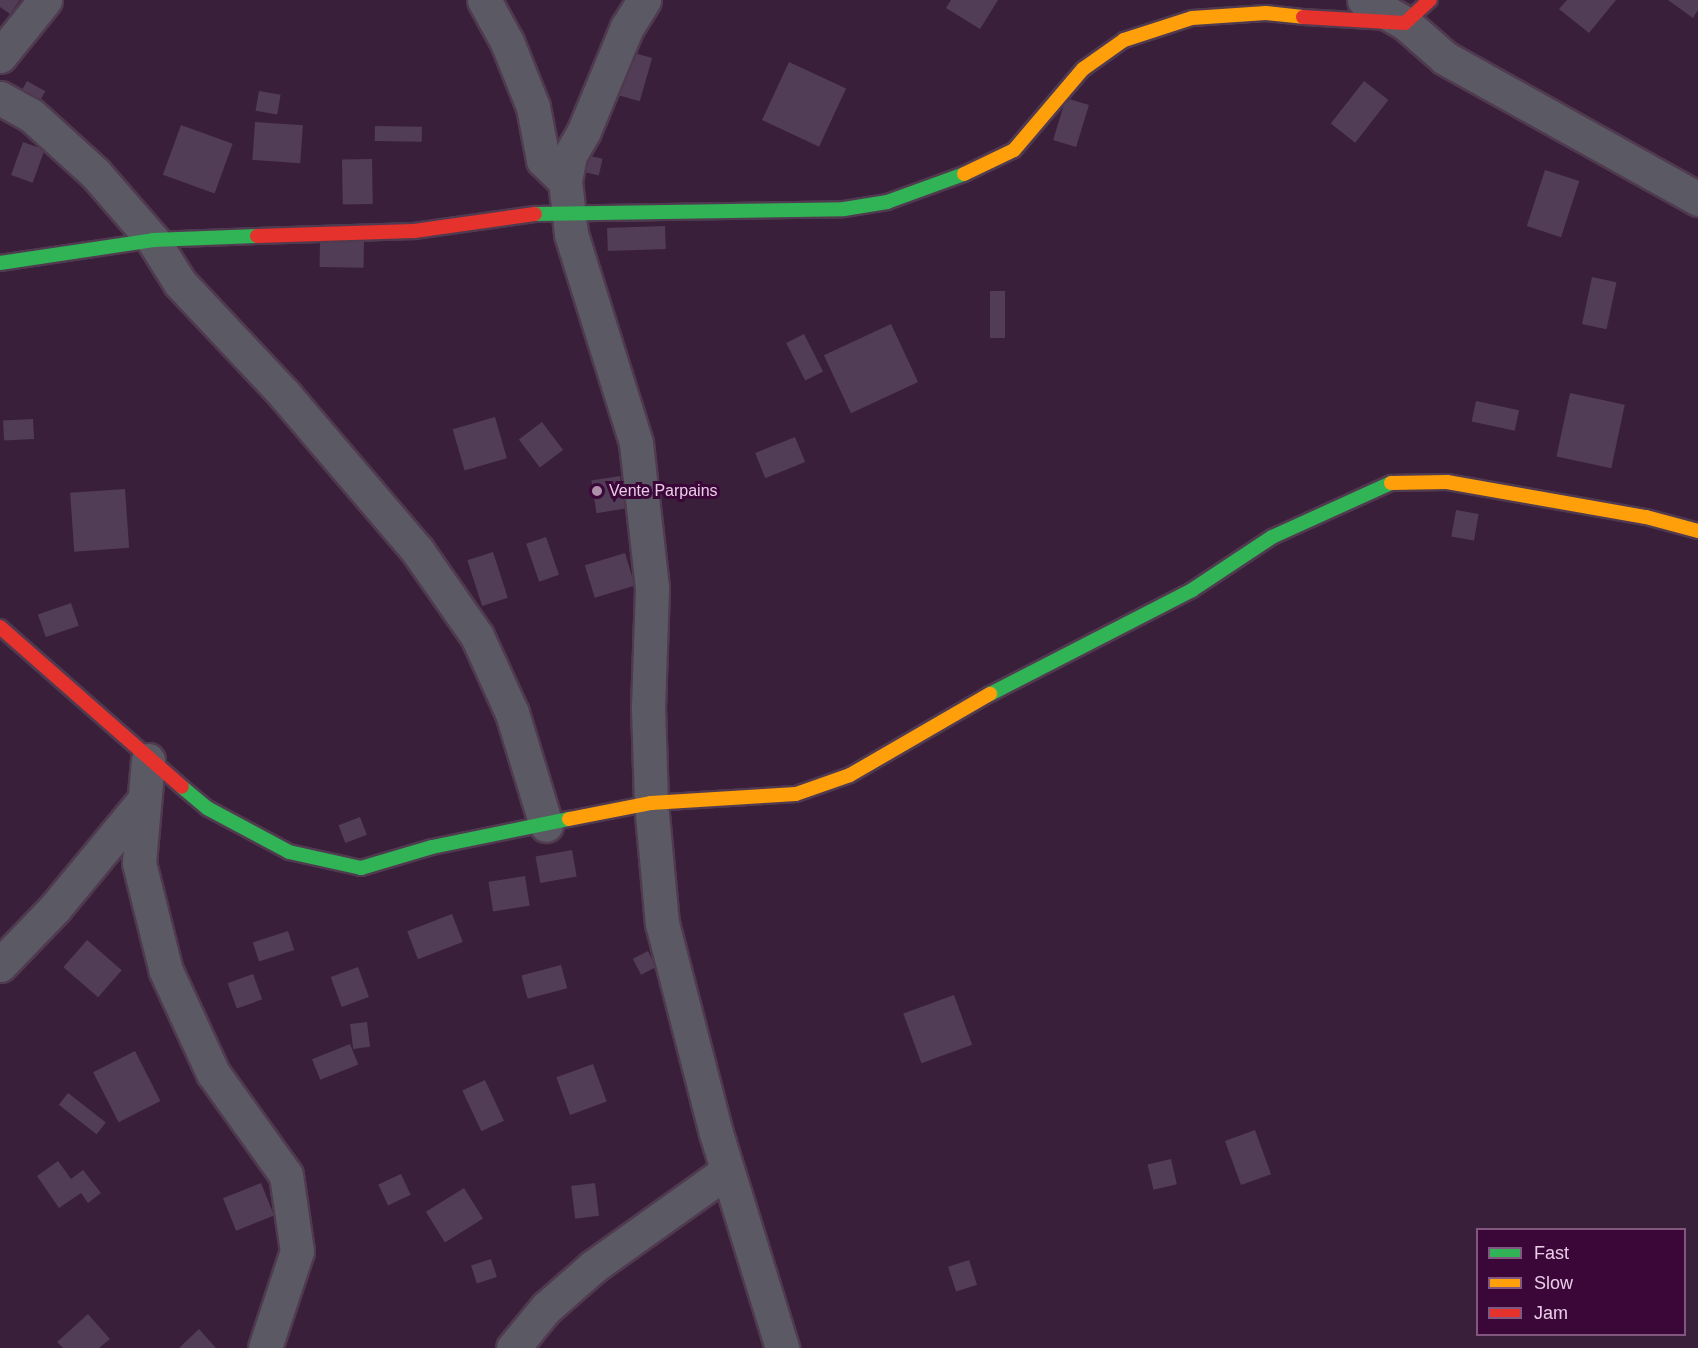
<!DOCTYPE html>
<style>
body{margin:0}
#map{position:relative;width:1698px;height:1348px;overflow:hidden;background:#3a1f3a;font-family:Arial,sans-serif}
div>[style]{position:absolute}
.building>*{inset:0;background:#513d56;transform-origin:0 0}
.roads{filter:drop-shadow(2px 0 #503a50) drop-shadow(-2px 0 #503a50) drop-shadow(0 2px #503a50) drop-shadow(0 -2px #503a50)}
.street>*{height:33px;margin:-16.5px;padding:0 16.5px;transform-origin:16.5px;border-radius:16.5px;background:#5b5a64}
.fast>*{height:14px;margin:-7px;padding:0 7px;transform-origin:7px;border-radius:7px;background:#30b455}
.slow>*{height:14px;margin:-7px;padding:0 7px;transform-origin:7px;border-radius:7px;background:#ff9f0a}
.jam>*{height:14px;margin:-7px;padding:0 7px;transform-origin:7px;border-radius:7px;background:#e5322d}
.dots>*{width:16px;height:16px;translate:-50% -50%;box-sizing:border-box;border:3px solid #3b0739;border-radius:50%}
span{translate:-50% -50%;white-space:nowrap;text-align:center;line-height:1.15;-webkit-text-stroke:6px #3b0739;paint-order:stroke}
.poi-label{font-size:16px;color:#ebcce8}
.left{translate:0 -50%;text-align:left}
.legend{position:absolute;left:1476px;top:1228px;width:210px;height:108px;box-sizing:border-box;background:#3b0739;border:2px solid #81567f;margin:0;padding:8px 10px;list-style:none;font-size:18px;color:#ebcce8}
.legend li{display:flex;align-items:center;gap:12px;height:30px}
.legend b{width:30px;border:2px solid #81567f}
</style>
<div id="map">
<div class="building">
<div style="clip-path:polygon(0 0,20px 0,10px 14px,0 7px)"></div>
<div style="clip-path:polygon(951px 0,998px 0,980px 29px,946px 8px)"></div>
<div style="clip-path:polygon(1567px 0,1616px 0,1589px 33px,1559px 9px)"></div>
<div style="clip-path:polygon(1668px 0,1698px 0,1698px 10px,1693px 18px)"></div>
<div style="left:631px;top:52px;width:22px;height:45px;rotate:16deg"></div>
<div style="left:789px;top:62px;width:63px;height:64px;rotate:25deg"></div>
<div style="left:27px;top:81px;width:21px;height:21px;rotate:29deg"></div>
<div style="left:1364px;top:81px;width:31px;height:54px;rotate:38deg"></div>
<div style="left:259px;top:91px;width:22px;height:20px;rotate:10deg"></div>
<div style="left:1066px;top:98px;width:24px;height:44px;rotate:17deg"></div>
<div style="left:255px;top:122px;width:48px;height:38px;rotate:4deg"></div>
<div style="left:181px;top:125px;width:55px;height:53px;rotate:20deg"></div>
<div style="left:375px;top:126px;width:47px;height:15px;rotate:1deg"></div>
<div style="left:23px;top:142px;width:23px;height:35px;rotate:20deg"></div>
<div style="left:586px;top:155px;width:17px;height:17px;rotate:13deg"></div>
<div style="left:372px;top:159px;width:45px;height:30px;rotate:89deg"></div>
<div style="left:1545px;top:170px;width:36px;height:59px;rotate:18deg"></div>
<div style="left:665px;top:226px;width:23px;height:58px;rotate:88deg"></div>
<div style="left:320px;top:241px;width:44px;height:26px;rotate:1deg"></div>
<div style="left:1592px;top:277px;width:25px;height:48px;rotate:12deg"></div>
<div style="left:990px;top:291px;width:15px;height:47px"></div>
<div style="left:891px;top:324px;width:64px;height:74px;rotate:65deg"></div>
<div style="left:804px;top:334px;width:42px;height:20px;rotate:63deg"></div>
<div style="left:1570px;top:393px;width:56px;height:65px;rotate:12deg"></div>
<div style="left:1476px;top:401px;width:44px;height:21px;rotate:12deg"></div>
<div style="left:495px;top:417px;width:43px;height:44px;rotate:74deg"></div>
<div style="left:33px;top:419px;width:20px;height:30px;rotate:87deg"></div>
<div style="left:542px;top:422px;width:35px;height:29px;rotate:53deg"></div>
<div style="left:795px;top:437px;width:27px;height:43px;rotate:68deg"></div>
<div style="left:620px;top:476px;width:33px;height:29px;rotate:81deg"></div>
<div style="left:125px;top:489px;width:59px;height:55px;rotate:86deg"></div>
<div style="left:1456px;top:510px;width:23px;height:27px;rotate:10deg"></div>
<div style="left:546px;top:537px;width:40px;height:21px;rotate:71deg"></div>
<div style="left:493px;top:552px;width:48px;height:27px;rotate:72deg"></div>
<div style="left:625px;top:553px;width:34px;height:42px;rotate:73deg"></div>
<div style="left:71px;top:603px;width:24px;height:35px;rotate:71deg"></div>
<div style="left:360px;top:817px;width:19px;height:23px;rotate:69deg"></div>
<div style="left:572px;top:850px;width:27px;height:37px;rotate:80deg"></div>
<div style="left:525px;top:876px;width:30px;height:37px;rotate:81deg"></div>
<div style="left:452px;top:914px;width:30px;height:48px;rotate:69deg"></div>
<div style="left:288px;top:931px;width:20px;height:37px;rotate:72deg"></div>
<div style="left:87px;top:940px;width:46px;height:36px;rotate:41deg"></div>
<div style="left:648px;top:951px;width:18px;height:17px;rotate:63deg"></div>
<div style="left:561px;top:965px;width:24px;height:41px;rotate:75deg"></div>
<div style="left:358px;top:967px;width:32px;height:29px;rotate:70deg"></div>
<div style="left:253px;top:974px;width:27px;height:27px;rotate:70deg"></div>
<div style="left:954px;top:995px;width:53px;height:54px;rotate:70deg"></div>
<div style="left:367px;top:1022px;width:25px;height:17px;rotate:83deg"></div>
<div style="left:350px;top:1044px;width:22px;height:41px;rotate:68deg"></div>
<div style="left:135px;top:1051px;width:56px;height:47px;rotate:63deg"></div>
<div style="left:593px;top:1064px;width:40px;height:39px;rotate:70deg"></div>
<div style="left:485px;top:1080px;width:45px;height:25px;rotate:65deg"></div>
<div style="left:68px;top:1093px;width:48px;height:15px;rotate:38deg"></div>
<div style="left:1255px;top:1130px;width:47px;height:32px;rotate:70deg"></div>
<div style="left:1171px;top:1159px;width:26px;height:24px;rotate:77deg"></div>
<div style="clip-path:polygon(58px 1161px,71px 1179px,83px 1170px,101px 1193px,88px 1203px,81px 1193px,59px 1208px,37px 1176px)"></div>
<div style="left:401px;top:1174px;width:23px;height:25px;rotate:65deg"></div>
<div style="left:261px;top:1183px;width:35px;height:41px;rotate:68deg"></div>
<div style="left:595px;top:1183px;width:33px;height:24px;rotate:83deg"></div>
<div style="left:464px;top:1188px;width:36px;height:45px;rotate:58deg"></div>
<div style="left:491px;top:1259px;width:19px;height:21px;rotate:72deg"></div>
<div style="left:969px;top:1260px;width:26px;height:22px;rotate:72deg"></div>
<div style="clip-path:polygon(88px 1314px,110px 1339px,99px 1348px,63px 1348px,57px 1342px)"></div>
<div style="clip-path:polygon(199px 1329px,216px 1348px,179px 1348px)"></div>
</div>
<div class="roads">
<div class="street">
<div style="left:484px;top:0;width:48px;rotate:61.3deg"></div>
<div style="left:507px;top:42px;width:70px;rotate:68.2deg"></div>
<div style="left:533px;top:107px;width:54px;rotate:79.3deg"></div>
<div style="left:543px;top:160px;width:30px;rotate:44deg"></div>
<div style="left:644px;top:0;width:32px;rotate:122deg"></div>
<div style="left:627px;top:27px;width:113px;rotate:112.5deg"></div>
<div style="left:584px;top:131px;width:28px;rotate:120deg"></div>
<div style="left:570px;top:155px;width:26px;rotate:101deg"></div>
<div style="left:565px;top:181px;width:53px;rotate:83.5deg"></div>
<div style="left:571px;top:234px;width:219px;rotate:72.7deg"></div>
<div style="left:636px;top:443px;width:146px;rotate:83.7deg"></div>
<div style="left:652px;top:588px;width:119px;rotate:91.9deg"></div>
<div style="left:648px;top:707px;width:96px;rotate:88.2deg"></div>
<div style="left:651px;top:803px;width:121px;rotate:84.8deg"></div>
<div style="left:662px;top:923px;width:217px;rotate:75.6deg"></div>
<div style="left:716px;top:1133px;width:225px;rotate:72.9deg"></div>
<div style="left:1364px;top:0;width:47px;rotate:29.3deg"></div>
<div style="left:1405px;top:23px;width:53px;rotate:41.2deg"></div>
<div style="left:1445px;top:58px;width:290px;rotate:29.1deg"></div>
<div style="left:0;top:56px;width:72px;rotate:-51.2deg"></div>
<div style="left:0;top:98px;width:35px;rotate:29deg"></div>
<div style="left:31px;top:115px;width:86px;rotate:42.2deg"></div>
<div style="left:95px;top:173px;width:89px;rotate:49.1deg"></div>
<div style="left:153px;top:240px;width:51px;rotate:57.9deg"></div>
<div style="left:180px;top:283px;width:154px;rotate:46.8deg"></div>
<div style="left:285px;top:395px;width:204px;rotate:49.6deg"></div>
<div style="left:417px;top:550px;width:105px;rotate:55.1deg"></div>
<div style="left:477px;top:636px;width:85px;rotate:65.6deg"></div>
<div style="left:512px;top:713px;width:117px;rotate:73.1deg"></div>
<div style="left:148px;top:760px;width:103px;rotate:95deg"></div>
<div style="left:139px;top:863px;width:111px;rotate:76deg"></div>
<div style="left:166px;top:971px;width:112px;rotate:65.3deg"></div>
<div style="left:213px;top:1073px;width:125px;rotate:54.4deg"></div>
<div style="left:286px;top:1175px;width:77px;rotate:81.8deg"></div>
<div style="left:297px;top:1251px;width:102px;rotate:108.3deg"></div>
<div style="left:0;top:965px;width:79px;rotate:-46deg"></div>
<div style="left:55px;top:908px;width:140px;rotate:-50.5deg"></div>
<div style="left:513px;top:1348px;width:52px;rotate:-50.5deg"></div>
<div style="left:546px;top:1308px;width:64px;rotate:-41.2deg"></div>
<div style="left:594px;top:1266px;width:163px;rotate:-35.5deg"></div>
</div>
<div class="fast">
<div style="left:535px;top:214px;width:309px;rotate:-0.9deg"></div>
<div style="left:844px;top:209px;width:44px;rotate:-9.2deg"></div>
<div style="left:887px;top:202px;width:82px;rotate:-20deg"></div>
<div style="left:0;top:263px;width:155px;rotate:-8.5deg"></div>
<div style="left:153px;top:240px;width:104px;rotate:-2.2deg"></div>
<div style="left:990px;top:694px;width:227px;rotate:-27.2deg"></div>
<div style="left:1192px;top:590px;width:96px;rotate:-33.5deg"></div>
<div style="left:1272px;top:537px;width:131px;rotate:-24.4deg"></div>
<div style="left:182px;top:787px;width:33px;rotate:40deg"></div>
<div style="left:207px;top:808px;width:93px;rotate:28.2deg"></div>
<div style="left:289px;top:852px;width:74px;rotate:12.5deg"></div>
<div style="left:361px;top:868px;width:74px;rotate:-16.5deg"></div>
<div style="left:432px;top:847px;width:140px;rotate:-11.6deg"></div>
</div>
<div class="slow">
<div style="left:964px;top:174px;width:55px;rotate:-25.6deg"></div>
<div style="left:1014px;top:150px;width:106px;rotate:-49.6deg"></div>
<div style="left:1083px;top:69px;width:50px;rotate:-35.3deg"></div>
<div style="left:1124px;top:40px;width:71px;rotate:-17.9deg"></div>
<div style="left:1192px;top:18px;width:74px;rotate:-3.9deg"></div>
<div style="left:1266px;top:13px;width:37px;rotate:6deg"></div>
<div style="left:1391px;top:483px;width:56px;rotate:-1deg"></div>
<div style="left:1447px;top:482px;width:202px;rotate:10deg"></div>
<div style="left:1646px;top:517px;width:54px;rotate:15.1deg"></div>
<div style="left:569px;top:819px;width:84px;rotate:-11deg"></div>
<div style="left:651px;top:803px;width:145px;rotate:-3.6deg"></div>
<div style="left:796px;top:794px;width:57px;rotate:-19.4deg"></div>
<div style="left:850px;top:775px;width:162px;rotate:-30.1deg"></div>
</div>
<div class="jam">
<div style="left:1303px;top:17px;width:102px;rotate:3.4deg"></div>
<div style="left:1405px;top:23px;width:34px;rotate:-43deg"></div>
<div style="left:257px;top:236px;width:157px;rotate:-1.8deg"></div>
<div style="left:414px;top:231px;width:122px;rotate:-8deg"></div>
<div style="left:0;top:627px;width:242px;rotate:41.3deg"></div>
</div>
</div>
<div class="dots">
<div style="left:597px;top:491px;background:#ad8fab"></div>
</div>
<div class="poi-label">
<span class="left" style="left:609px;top:491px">Vente Parpains</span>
</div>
<ul class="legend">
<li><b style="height:8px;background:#30b455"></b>Fast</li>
<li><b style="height:8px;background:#ff9f0a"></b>Slow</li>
<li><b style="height:8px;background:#e5322d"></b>Jam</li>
</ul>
</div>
